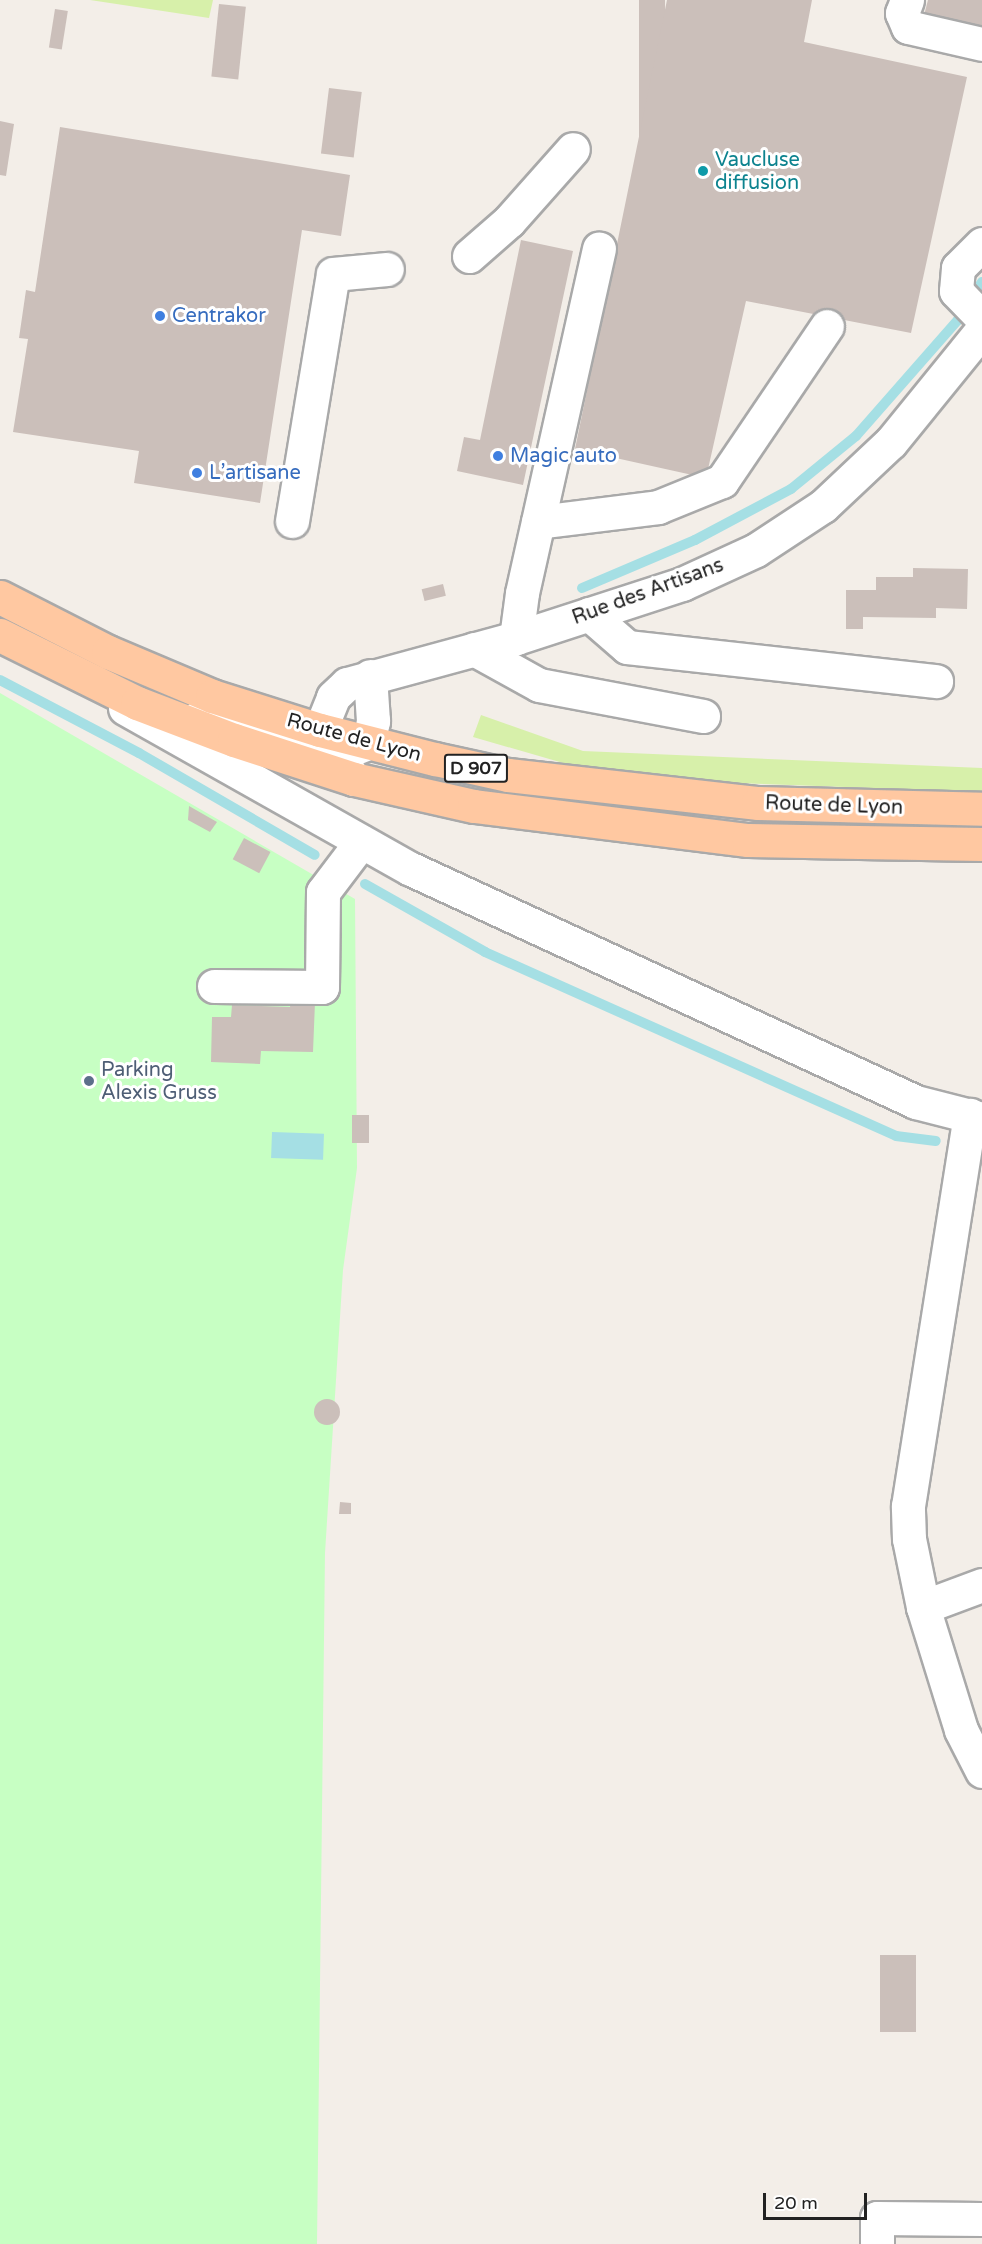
<!DOCTYPE html>
<meta charset="utf-8">
<style>
body{margin:0}
#map{position:relative;width:982px;height:2244px;overflow:hidden;background:#f3eee8;font-family:"Varela Round",sans-serif}
div>[style]{position:absolute}
.grass>*{inset:0;background:#d7f0aa}
.park>*{inset:0;background:#c7ffc3}
.water>*{inset:0;background:#a5dfe4;transform-origin:0 0}
.stream>*{height:10px;margin:-5px;padding:0 5px;transform-origin:5px;border-radius:5px;background:#a5dfe4}
.building>*{inset:0;background:#cbbfba;transform-origin:0 0}
.round{border-radius:50%}
.roads{filter:drop-shadow(2px 0 #a9a9a9) drop-shadow(-2px 0 #a9a9a9) drop-shadow(0 2px #a9a9a9) drop-shadow(0 -2px #a9a9a9)}
.minor>*{height:33px;margin:-16.5px;padding:0 16.5px;transform-origin:16.5px;border-radius:16.5px;background:#fff}
.major>*{height:33px;margin:-16.5px;padding:0 16.5px;transform-origin:16.5px;border-radius:16.5px;background:#ffc8a1}
.dots>*{width:16px;height:16px;translate:-50% -50%;box-sizing:border-box;border:3px solid #fff;border-radius:50%}
span{translate:-50% -50%;white-space:nowrap;text-align:center;line-height:1.15;-webkit-text-stroke:6px #fff;paint-order:stroke}
.shield-label span{padding:2px 4px;background:#fff;border:2px solid;border-radius:4px;-webkit-text-stroke-width:0}
.shield-label{font-size:18px;color:#222;font-weight:700}
.culture-label{font-size:20px;color:#0d838f}
.left{translate:0 -50%;text-align:left}
.shop-label{font-size:20px;color:#366cbe}
.street-label{font-size:20px;color:#222}
.service-label{font-size:20px;color:#4e5e75}
.scale{position:absolute;left:763px;top:2193px;width:104px;height:27px;box-sizing:border-box;border:3px solid #222;border-top:0;padding-left:8px;font-size:18px;line-height:21px;white-space:nowrap;color:#222;-webkit-text-stroke:4px #fff;paint-order:stroke}
</style>
<div id="map">
<div class="grass">
<div style="clip-path:polygon(90px 0,213px 0,209px 18px)"></div>
<div style="clip-path:polygon(481px 715px,583px 751px,982px 768px,982px 792px,678px 781px,577px 767px,473px 737px)"></div>
</div>
<div class="park">
<div style="clip-path:polygon(0 693px,355px 899px,357px 1168px,343px 1270px,325px 1553px,317px 2244px,0 2244px)"></div>
</div>
<div class="water">
<div style="left:272px;top:1132px;width:52px;height:26px;rotate:2deg"></div>
</div>
<div class="stream">
<div style="left:582px;top:588px;width:123px;rotate:-23deg"></div>
<div style="left:695px;top:540px;width:109px;rotate:-28deg"></div>
<div style="left:791px;top:489px;width:84px;rotate:-39.2deg"></div>
<div style="left:856px;top:436px;width:154px;rotate:-48.7deg"></div>
<div style="left:958px;top:320px;width:45px;rotate:-57.7deg"></div>
<div style="left:0;top:680px;width:157px;rotate:27.7deg"></div>
<div style="left:139px;top:753px;width:203px;rotate:30.1deg"></div>
<div style="left:365px;top:884px;width:138px;rotate:29.5deg"></div>
<div style="left:485px;top:952px;width:450px;rotate:24.1deg"></div>
<div style="left:896px;top:1136px;width:40px;rotate:7.1deg"></div>
</div>
<div class="building">
<div style="left:639px;top:0;width:26px;height:243px"></div>
<div style="clip-path:polygon(667px 0,812px 0,804px 42px,967px 77px,911px 333px,746px 301px,706px 478px,575px 449px)"></div>
<div style="clip-path:polygon(928px 0,982px 0,982px 37px,922px 23px)"></div>
<div style="left:219px;top:4px;width:27px;height:73px;rotate:6deg"></div>
<div style="left:55px;top:9px;width:13px;height:39px;rotate:9deg"></div>
<div style="left:329px;top:88px;width:33px;height:66px;rotate:7deg"></div>
<div style="clip-path:polygon(0 121px,14px 124px,6px 176px,0 175px)"></div>
<div style="clip-path:polygon(60px 127px,350px 175px,341px 236px,302px 230px,260px 503px,134px 483px,139px 451px,13px 432px,28px 339px,19px 338px,26px 290px,35px 292px)"></div>
<div style="clip-path:polygon(521px 240px,573px 251px,523px 485px,457px 471px,464px 437px,480px 440px)"></div>
<div style="clip-path:polygon(913px 568px,968px 569px,967px 609px,936px 608px,936px 618px,863px 617px,863px 629px,846px 629px,846px 590px,876px 590px,876px 577px,913px 577px)"></div>
<div style="left:443px;top:584px;width:12px;height:22px;rotate:76deg"></div>
<div style="clip-path:polygon(189px 806px,217px 822px,210px 832px,188px 820px)"></div>
<div style="left:244px;top:838px;width:30px;height:24px;rotate:28deg"></div>
<div style="clip-path:polygon(291px 1001px,315px 1002px,313px 1052px,261px 1051px,260px 1064px,211px 1062px,212px 1017px,231px 1017px,232px 1005px,290px 1007px)"></div>
<div style="left:352px;top:1115px;width:17px;height:28px"></div>
<div class="round" style="left:314px;top:1399px;width:26px;height:26px"></div>
<div style="clip-path:polygon(340px 1502px,351px 1503px,351px 1514px,339px 1514px)"></div>
<div style="left:880px;top:1955px;width:36px;height:77px"></div>
</div>
<div class="roads">
<div class="minor">
<div style="left:907px;top:0;width:14px;rotate:111deg"></div>
<div style="left:902px;top:13px;width:15px;rotate:67deg"></div>
<div style="left:908px;top:27px;width:76px;rotate:12.9deg"></div>
<div style="left:982px;top:244px;width:34px;rotate:135deg"></div>
<div style="left:958px;top:268px;width:23px;rotate:95deg"></div>
<div style="left:956px;top:291px;width:37px;rotate:46deg"></div>
<div style="left:469px;top:256px;width:53px;rotate:-41.2deg"></div>
<div style="left:509px;top:221px;width:96px;rotate:-48.4deg"></div>
<div style="left:292px;top:521px;width:250px;rotate:-80.6deg"></div>
<div style="left:333px;top:274px;width:54px;rotate:-5.3deg"></div>
<div style="left:538px;top:522px;width:121px;rotate:-7.1deg"></div>
<div style="left:658px;top:507px;width:69px;rotate:-22.1deg"></div>
<div style="left:722px;top:481px;width:187px;rotate:-55.9deg"></div>
<div style="left:589px;top:614px;width:50px;rotate:41deg"></div>
<div style="left:627px;top:647px;width:311px;rotate:6.3deg"></div>
<div style="left:516px;top:638px;width:45px;rotate:-82.4deg"></div>
<div style="left:522px;top:593px;width:353px;rotate:-77.4deg"></div>
<div style="left:474px;top:649px;width:74px;rotate:29deg"></div>
<div style="left:539px;top:685px;width:167px;rotate:10.7deg"></div>
<div style="left:125px;top:708px;width:328px;rotate:29.4deg"></div>
<div style="left:411px;top:869px;width:556px;rotate:24.77deg"></div>
<div style="left:916px;top:1102px;width:68px;rotate:14.4deg"></div>
<div style="left:200px;top:716px;width:148px;rotate:14.5deg"></div>
<div style="left:343px;top:753px;width:27px;rotate:-22deg"></div>
<div style="left:368px;top:743px;width:23px;rotate:-77deg"></div>
<div style="left:373px;top:721px;width:45px;rotate:-93.8deg"></div>
<div style="left:354px;top:779px;width:60px;rotate:-124.8deg"></div>
<div style="left:320px;top:730px;width:35px;rotate:-68deg"></div>
<div style="left:333px;top:697px;width:19px;rotate:-43deg"></div>
<div style="left:347px;top:684px;width:175px;rotate:-15.2deg"></div>
<div style="left:516px;top:638px;width:175px;rotate:-18deg"></div>
<div style="left:682px;top:584px;width:81px;rotate:-24.7deg"></div>
<div style="left:756px;top:550px;width:80px;rotate:-33.3deg"></div>
<div style="left:823px;top:506px;width:93px;rotate:-43.3deg"></div>
<div style="left:891px;top:442px;width:144px;rotate:-50.9deg"></div>
<div style="left:214px;top:986px;width:108px;rotate:0.5deg"></div>
<div style="left:322px;top:987px;width:95px;rotate:-89.4deg"></div>
<div style="left:323px;top:892px;width:63px;rotate:-52.8deg"></div>
<div style="left:982px;top:1585px;width:63px;rotate:159.6deg"></div>
<div style="left:923px;top:1607px;width:129px;rotate:72.8deg"></div>
<div style="left:961px;top:1730px;width:46px;rotate:62.9deg"></div>
<div style="left:923px;top:1607px;width:69px;rotate:-101.6deg"></div>
<div style="left:909px;top:1539px;width:33px;rotate:-92deg"></div>
<div style="left:908px;top:1506px;width:396px;rotate:-81deg"></div>
<div style="left:877px;top:2244px;width:26px;rotate:-90deg"></div>
<div style="left:877px;top:2218px;width:105px;rotate:0.5deg"></div>
</div>
<div class="major">
<div style="left:0;top:597px;width:121px;rotate:27deg"></div>
<div style="left:108px;top:652px;width:113px;rotate:22.9deg"></div>
<div style="left:212px;top:696px;width:113px;rotate:17.5deg"></div>
<div style="left:320px;top:730px;width:119px;rotate:14.2deg"></div>
<div style="left:435px;top:759px;width:75px;rotate:12.4deg"></div>
<div style="left:508px;top:775px;width:252px;rotate:6.4deg"></div>
<div style="left:758px;top:803px;width:224px;rotate:1.5deg"></div>
<div style="left:0;top:635px;width:153px;rotate:26.4deg"></div>
<div style="left:137px;top:703px;width:104px;rotate:20.9deg"></div>
<div style="left:234px;top:740px;width:126px;rotate:18deg"></div>
<div style="left:354px;top:779px;width:123px;rotate:12.7deg"></div>
<div style="left:474px;top:806px;width:276px;rotate:7.1deg"></div>
<div style="left:748px;top:840px;width:234px;rotate:1deg"></div>
</div>
</div>
<div class="dots">
<div style="left:703px;top:171px;background:#0f9aa8"></div>
<div style="left:160px;top:316px;background:#3f7fe0"></div>
<div style="left:498px;top:456px;background:#3f7fe0"></div>
<div style="left:197px;top:473px;background:#3f7fe0"></div>
<div style="left:89px;top:1081px;background:#5c6f8a"></div>
</div>
<div class="shield-label">
<span style="left:476px;top:768px">D 907</span>
</div>
<div class="culture-label">
<span class="left" style="left:715px;top:172px">Vaucluse<br>diffusion</span>
</div>
<div class="shop-label">
<span class="left" style="left:172px;top:316px">Centrakor</span>
<span class="left" style="left:510px;top:456px">Magic auto</span>
<span class="left" style="left:209px;top:473px">L’artisane</span>
</div>
<div class="street-label">
<span style="left:648px;top:592px;rotate:-20deg">Rue des Artisans</span>
<span style="left:354px;top:738px;rotate:15deg">Route de Lyon</span>
<span style="left:834px;top:806px;rotate:2deg">Route de Lyon</span>
</div>
<div class="service-label">
<span class="left" style="left:101px;top:1082px">Parking<br>Alexis Gruss</span>
</div>
<div class="scale">20 m</div>
</div>
